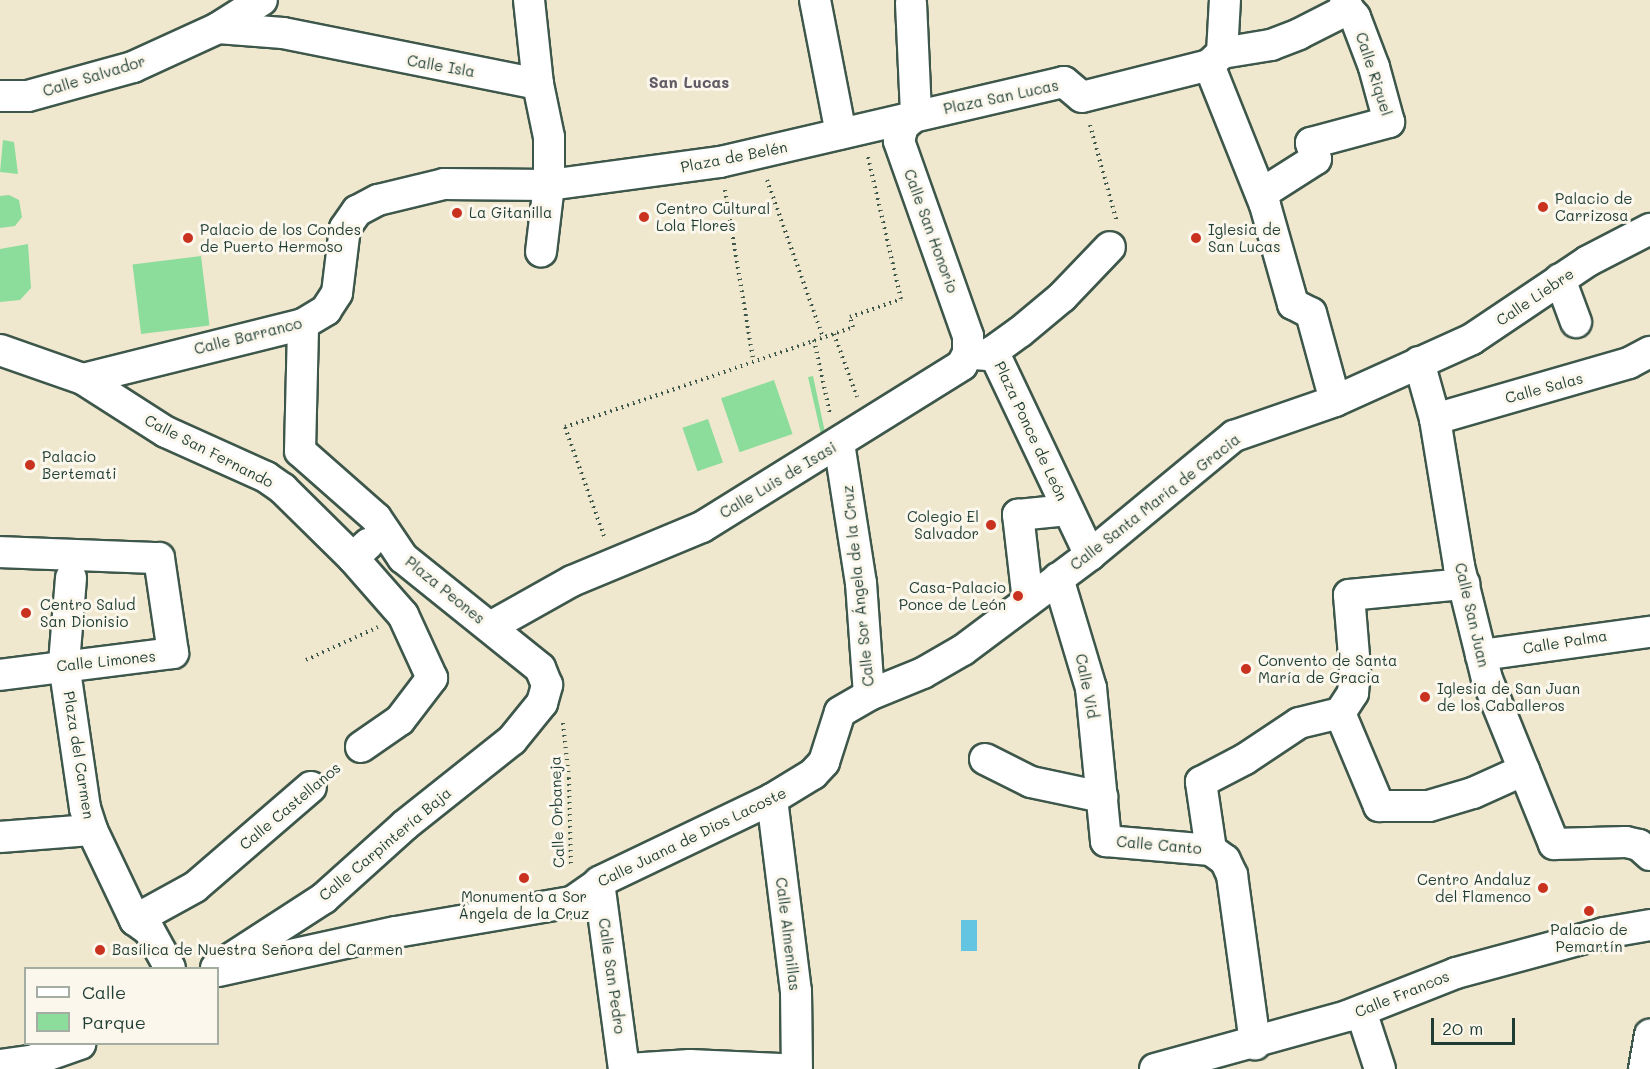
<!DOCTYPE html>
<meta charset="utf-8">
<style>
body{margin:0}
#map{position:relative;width:1650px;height:1069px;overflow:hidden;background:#f0e8ce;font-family:Mali,sans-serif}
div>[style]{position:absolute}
.green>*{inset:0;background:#8cdc9c;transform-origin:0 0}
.water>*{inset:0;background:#63c5e1;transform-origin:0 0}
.path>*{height:4px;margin-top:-2px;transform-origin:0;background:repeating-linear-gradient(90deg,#3e574b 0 1.5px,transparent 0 6px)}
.roads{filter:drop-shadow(2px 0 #3e574b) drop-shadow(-2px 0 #3e574b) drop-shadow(0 2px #3e574b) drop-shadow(0 -2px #3e574b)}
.street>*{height:30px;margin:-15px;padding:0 15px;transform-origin:15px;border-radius:15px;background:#fff}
.dots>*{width:16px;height:16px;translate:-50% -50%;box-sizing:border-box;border:3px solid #fbf7ec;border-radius:50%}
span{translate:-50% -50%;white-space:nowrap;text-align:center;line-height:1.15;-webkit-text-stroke:6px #fbf7ec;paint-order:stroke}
.street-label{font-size:15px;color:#1f3d34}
.poi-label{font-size:15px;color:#1f3d34}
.left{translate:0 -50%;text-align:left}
.right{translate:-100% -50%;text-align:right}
.neighbourhood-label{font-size:16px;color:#605b65;font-weight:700}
.legend{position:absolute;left:24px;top:967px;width:195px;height:78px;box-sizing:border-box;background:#fbf7ec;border:2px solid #a3ada2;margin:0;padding:8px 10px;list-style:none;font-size:18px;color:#1f3d34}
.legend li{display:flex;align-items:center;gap:12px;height:30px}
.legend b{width:30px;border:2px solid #a3ada2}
.scale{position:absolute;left:1431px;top:1018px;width:84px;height:27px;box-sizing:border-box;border:3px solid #1f3d34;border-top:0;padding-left:8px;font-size:18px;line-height:21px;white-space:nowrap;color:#1f3d34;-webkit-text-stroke:4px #fbf7ec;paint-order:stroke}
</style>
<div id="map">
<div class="green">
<div style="clip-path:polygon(3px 140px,14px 142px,18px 174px,0 172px)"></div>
<div style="clip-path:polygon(9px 195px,19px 200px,22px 217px,15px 226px,0 228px,0 196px)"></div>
<div style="clip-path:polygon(28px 244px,31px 288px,20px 300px,0 302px,0 249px)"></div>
<div style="left:201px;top:256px;width:70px;height:69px;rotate:83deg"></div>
<div style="clip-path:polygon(813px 376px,826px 437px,748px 485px,745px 481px,821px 434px,808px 377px)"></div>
<div style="left:774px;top:380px;width:57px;height:56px;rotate:71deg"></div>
<div style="left:708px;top:419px;width:46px;height:27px;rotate:71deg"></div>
</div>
<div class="water">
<div style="left:961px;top:920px;width:16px;height:31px"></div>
</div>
<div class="path">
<div style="left:1090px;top:125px;width:98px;rotate:74.5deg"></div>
<div style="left:767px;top:180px;width:167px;rotate:70.4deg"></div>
<div style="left:725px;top:190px;width:172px;rotate:80.6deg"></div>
<div style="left:834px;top:334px;width:67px;rotate:69.9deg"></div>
<div style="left:814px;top:340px;width:76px;rotate:77.8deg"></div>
<div style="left:604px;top:536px;width:116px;rotate:-109.7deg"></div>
<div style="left:565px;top:427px;width:305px;rotate:-19.1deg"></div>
<div style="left:853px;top:327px;width:10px;rotate:-107deg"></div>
<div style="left:850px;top:317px;width:54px;rotate:-19.4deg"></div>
<div style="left:901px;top:299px;width:146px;rotate:-103.1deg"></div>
<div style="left:306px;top:660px;width:79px;rotate:-24.6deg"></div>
<div style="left:563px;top:723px;width:55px;rotate:83.8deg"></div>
<div style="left:569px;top:778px;width:90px;rotate:88.7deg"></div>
</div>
<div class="roads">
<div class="street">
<div style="left:529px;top:0;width:84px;rotate:83.9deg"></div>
<div style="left:538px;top:84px;width:54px;rotate:78.3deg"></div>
<div style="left:549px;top:137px;width:48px;rotate:90deg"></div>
<div style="left:549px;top:185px;width:67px;rotate:96.8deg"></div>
<div style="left:815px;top:0;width:136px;rotate:79deg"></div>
<div style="left:911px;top:3px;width:112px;rotate:87.4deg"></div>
<div style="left:218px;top:28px;width:65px;rotate:4.4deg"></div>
<div style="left:283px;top:33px;width:260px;rotate:11.3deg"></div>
<div style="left:1222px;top:53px;width:50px;rotate:-9.3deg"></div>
<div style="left:1271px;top:45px;width:30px;rotate:-21deg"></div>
<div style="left:1299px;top:34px;width:55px;rotate:-27deg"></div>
<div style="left:1348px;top:9px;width:9px;rotate:-108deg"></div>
<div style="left:1222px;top:53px;width:53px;rotate:-86.8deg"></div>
<div style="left:1209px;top:65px;width:151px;rotate:68.2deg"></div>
<div style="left:1265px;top:205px;width:103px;rotate:74.2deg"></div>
<div style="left:1293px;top:304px;width:20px;rotate:27deg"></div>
<div style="left:1311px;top:313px;width:91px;rotate:74.7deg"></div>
<div style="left:0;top:96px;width:28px"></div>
<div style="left:28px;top:96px;width:109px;rotate:-15.4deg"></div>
<div style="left:133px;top:67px;width:94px;rotate:-24.6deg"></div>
<div style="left:218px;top:28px;width:52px;rotate:-32.5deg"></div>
<div style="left:1261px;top:194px;width:65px;rotate:-32.5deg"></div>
<div style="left:1316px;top:159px;width:17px;rotate:-107deg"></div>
<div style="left:1311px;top:143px;width:81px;rotate:-15.1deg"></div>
<div style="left:1389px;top:122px;width:57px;rotate:-105.3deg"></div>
<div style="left:1374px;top:67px;width:53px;rotate:-110.8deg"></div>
<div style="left:1355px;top:17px;width:11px;rotate:-131deg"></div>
<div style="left:1560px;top:279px;width:46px;rotate:69.6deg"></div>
<div style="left:0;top:350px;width:88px;rotate:19.3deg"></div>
<div style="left:83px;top:379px;width:98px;rotate:32.6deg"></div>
<div style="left:166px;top:432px;width:110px;rotate:24.2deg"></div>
<div style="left:266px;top:477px;width:21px;rotate:35deg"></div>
<div style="left:283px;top:489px;width:98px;rotate:44.6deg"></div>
<div style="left:993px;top:351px;width:226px;rotate:64.6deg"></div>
<div style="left:974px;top:354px;width:14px;rotate:4deg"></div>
<div style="left:988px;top:355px;width:39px;rotate:-36deg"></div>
<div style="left:1020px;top:332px;width:55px;rotate:-39.8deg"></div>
<div style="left:1062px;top:297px;width:69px;rotate:-46.2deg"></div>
<div style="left:1419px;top:362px;width:59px;rotate:74.3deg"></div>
<div style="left:1435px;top:419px;width:149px;rotate:80.7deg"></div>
<div style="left:1459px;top:566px;width:116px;rotate:76.1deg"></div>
<div style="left:1487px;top:679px;width:178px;rotate:67.9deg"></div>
<div style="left:1554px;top:844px;width:72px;rotate:-1.6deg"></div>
<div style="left:1626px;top:842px;width:13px;rotate:13deg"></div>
<div style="left:1639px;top:845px;width:15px;rotate:42deg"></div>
<div style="left:83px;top:379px;width:227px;rotate:-14deg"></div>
<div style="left:303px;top:324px;width:27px;rotate:-31deg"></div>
<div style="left:326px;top:310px;width:20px;rotate:-57deg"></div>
<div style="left:337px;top:293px;width:65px;rotate:-83deg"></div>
<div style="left:345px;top:228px;width:21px;rotate:-55deg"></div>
<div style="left:357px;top:211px;width:24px;rotate:-28deg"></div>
<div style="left:378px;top:200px;width:68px;rotate:-13.6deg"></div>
<div style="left:444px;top:184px;width:105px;rotate:0.5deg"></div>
<div style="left:549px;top:185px;width:173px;rotate:-7.7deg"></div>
<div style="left:720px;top:162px;width:353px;rotate:-13.1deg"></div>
<div style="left:1064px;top:82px;width:23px;rotate:40deg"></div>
<div style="left:1082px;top:97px;width:131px;rotate:-14.1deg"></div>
<div style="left:1209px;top:65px;width:18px;rotate:-43deg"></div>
<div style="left:1435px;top:419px;width:202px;rotate:-16.1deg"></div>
<div style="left:1629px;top:363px;width:24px;rotate:-28deg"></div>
<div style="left:839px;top:443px;width:142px;rotate:81.1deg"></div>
<div style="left:861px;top:583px;width:112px;rotate:85.9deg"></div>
<div style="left:0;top:552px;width:159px;rotate:2.2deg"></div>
<div style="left:159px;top:558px;width:96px;rotate:81.6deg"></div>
<div style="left:173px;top:653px;width:174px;rotate:172.8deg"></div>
<div style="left:71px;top:578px;width:86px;rotate:94.7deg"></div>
<div style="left:64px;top:664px;width:146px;rotate:81.7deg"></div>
<div style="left:85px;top:808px;width:23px;rotate:72deg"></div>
<div style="left:92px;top:830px;width:100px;rotate:64.5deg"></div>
<div style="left:135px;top:920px;width:17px;rotate:36deg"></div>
<div style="left:149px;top:930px;width:43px;rotate:61.1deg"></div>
<div style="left:1058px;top:578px;width:115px;rotate:73.3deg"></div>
<div style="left:1091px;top:688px;width:154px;rotate:84.4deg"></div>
<div style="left:1106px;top:841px;width:105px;rotate:4.9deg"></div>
<div style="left:1211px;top:850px;width:17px;rotate:36deg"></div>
<div style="left:1225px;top:860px;width:17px;rotate:65deg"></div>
<div style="left:1232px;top:875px;width:171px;rotate:82.2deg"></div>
<div style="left:1028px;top:601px;width:87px;rotate:-96.6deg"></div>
<div style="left:1018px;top:515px;width:50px;rotate:-5.7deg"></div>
<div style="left:490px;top:627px;width:94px;rotate:-29.3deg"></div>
<div style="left:572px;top:581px;width:141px;rotate:-22.6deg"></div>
<div style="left:702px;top:527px;width:306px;rotate:-31.9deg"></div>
<div style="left:962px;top:365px;width:13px;rotate:-63deg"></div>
<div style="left:968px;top:353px;width:17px;rotate:-90deg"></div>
<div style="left:968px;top:336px;width:207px;rotate:-109.5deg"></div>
<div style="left:899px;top:141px;width:16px;rotate:-75deg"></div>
<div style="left:903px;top:126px;width:17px;rotate:-40deg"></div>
<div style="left:1481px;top:655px;width:171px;rotate:-7.8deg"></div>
<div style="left:1340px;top:713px;width:101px;rotate:67.2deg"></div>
<div style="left:1379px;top:806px;width:50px"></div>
<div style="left:1429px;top:806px;width:46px;rotate:-16.5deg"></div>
<div style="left:1473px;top:793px;width:56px;rotate:-24.3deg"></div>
<div style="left:361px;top:747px;width:47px;rotate:-34.7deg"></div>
<div style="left:400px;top:720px;width:53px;rotate:-52.7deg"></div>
<div style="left:432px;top:678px;width:69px;rotate:-114.7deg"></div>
<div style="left:403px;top:615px;width:76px;rotate:-131.3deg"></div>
<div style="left:353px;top:558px;width:21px;rotate:-43deg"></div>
<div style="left:985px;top:759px;width:51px;rotate:26.6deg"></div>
<div style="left:1031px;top:782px;width:73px;rotate:11.9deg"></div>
<div style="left:772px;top:799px;width:193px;rotate:82.9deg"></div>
<div style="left:796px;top:991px;width:78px;rotate:89.3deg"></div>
<div style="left:0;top:837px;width:92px;rotate:-4.4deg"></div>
<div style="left:1211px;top:850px;width:69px;rotate:-98.4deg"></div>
<div style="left:1201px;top:782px;width:50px;rotate:-27.6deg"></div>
<div style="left:1245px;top:759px;width:65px;rotate:-33.7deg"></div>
<div style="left:1299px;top:723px;width:42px;rotate:-13.7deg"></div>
<div style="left:1340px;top:713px;width:24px;rotate:-57deg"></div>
<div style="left:1353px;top:693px;width:25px;rotate:-85deg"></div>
<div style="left:1355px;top:668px;width:73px;rotate:-94.7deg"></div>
<div style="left:1349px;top:595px;width:116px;rotate:-5.5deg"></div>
<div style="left:599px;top:882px;width:189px;rotate:82.4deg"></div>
<div style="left:135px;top:920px;width:68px;rotate:-28.8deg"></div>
<div style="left:195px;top:887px;width:153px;rotate:-40.8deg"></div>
<div style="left:216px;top:968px;width:129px;rotate:-32.9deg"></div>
<div style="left:324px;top:898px;width:109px;rotate:-42deg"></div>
<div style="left:405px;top:825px;width:137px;rotate:-38.5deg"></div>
<div style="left:512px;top:740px;width:48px;rotate:-51deg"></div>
<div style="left:542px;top:703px;width:19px;rotate:-74deg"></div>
<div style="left:547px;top:685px;width:18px;rotate:-112deg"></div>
<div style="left:540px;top:668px;width:176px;rotate:-141.2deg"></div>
<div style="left:403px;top:558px;width:48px;rotate:-124deg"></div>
<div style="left:376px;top:518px;width:101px;rotate:-138.6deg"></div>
<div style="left:300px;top:451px;width:127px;rotate:-88.6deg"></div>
<div style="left:218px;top:971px;width:182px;rotate:-12.4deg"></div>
<div style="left:396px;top:932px;width:179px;rotate:-9.7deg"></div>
<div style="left:572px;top:902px;width:38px;rotate:-35deg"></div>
<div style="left:603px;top:880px;width:187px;rotate:-25.6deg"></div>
<div style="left:772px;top:799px;width:48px;rotate:-31.4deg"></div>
<div style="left:813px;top:774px;width:16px;rotate:-47deg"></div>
<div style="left:824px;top:762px;width:52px;rotate:-72.3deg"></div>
<div style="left:840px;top:712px;width:34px;rotate:-30deg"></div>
<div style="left:869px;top:695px;width:58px;rotate:-22.2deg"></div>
<div style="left:923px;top:673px;width:46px;rotate:-29.9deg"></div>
<div style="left:963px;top:650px;width:159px;rotate:-36.8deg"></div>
<div style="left:1090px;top:555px;width:187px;rotate:-39.6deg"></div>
<div style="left:1234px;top:436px;width:107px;rotate:-19.1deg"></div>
<div style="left:1335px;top:401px;width:150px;rotate:-24.3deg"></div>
<div style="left:1472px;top:339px;width:140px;rotate:-33.9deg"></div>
<div style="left:1588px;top:261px;width:70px;rotate:-27.3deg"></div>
<div style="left:1361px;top:1011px;width:61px;rotate:71.9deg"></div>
<div style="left:0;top:1065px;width:34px;rotate:-8deg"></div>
<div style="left:34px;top:1060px;width:49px;rotate:-19.2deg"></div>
<div style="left:628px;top:1069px;width:62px;rotate:-3.7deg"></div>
<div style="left:690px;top:1065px;width:90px;rotate:2.5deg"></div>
<div style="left:1155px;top:1069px;width:199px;rotate:-15.4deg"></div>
<div style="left:1347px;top:1016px;width:117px;rotate:-21.5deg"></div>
<div style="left:1456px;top:973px;width:153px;rotate:-15.1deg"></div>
<div style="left:1604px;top:933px;width:47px;rotate:-9.9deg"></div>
<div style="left:1644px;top:1069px;width:35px;rotate:-80deg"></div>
</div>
</div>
<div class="dots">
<div style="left:1543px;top:207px;background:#c8321e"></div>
<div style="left:457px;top:213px;background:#c8321e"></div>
<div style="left:644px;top:217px;background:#c8321e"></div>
<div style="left:188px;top:238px;background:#c8321e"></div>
<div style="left:1196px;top:238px;background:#c8321e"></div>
<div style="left:30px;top:465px;background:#c8321e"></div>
<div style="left:991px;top:525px;background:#c8321e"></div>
<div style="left:1018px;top:596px;background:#c8321e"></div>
<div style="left:26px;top:613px;background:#c8321e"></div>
<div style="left:1246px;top:669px;background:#c8321e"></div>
<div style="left:1425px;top:697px;background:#c8321e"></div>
<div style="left:524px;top:878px;background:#c8321e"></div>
<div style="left:1543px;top:888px;background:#c8321e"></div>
<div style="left:1589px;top:911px;background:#c8321e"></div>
<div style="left:100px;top:950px;background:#c8321e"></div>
</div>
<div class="street-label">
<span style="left:441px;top:66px;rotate:10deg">Calle Isla</span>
<span style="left:1374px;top:74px;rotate:72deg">Calle Riquel</span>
<span style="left:94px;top:76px;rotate:-17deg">Calle Salvador</span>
<span style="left:1001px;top:97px;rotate:-12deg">Plaza San Lucas</span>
<span style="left:734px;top:157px;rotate:-11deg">Plaza de Belén</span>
<span style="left:931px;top:231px;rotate:70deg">Calle San Honorio</span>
<span style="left:1535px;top:297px;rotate:-34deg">Calle Liebre</span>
<span style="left:248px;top:336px;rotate:-14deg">Calle Barranco</span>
<span style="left:1544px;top:388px;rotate:-15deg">Calle Salas</span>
<span style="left:1031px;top:431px;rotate:65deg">Plaza Ponce de León</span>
<span style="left:209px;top:451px;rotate:27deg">Calle San Fernando</span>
<span style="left:778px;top:480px;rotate:-31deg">Calle Luis de Isasi</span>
<span style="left:1155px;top:502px;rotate:-38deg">Calle Santa María de Gracia</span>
<span style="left:858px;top:586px;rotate:-96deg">Calle Sor Ángela de la Cruz</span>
<span style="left:445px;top:590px;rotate:39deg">Plaza Peones</span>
<span style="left:1472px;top:615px;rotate:77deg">Calle San Juan</span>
<span style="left:1565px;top:642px;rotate:-9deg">Calle Palma</span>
<span style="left:106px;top:661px;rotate:-6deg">Calle Limones</span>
<span style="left:1087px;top:686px;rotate:79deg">Calle Vid</span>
<span style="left:79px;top:755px;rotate:81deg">Plaza del Carmen</span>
<span style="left:290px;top:806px;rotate:-40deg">Calle Castellanos</span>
<span style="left:557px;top:812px;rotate:-92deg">Calle Orbaneja</span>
<span style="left:692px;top:837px;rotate:-26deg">Calle Juana de Dios Lacoste</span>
<span style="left:385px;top:844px;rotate:-40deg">Calle Carpintería Baja</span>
<span style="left:1159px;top:845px;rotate:5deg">Calle Canto</span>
<span style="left:788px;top:934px;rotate:83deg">Calle Almenillas</span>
<span style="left:612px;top:976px;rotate:82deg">Calle San Pedro</span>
<span style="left:1402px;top:994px;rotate:-22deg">Calle Francos</span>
</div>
<div class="poi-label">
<span class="left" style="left:1555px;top:207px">Palacio de<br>Carrizosa</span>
<span class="left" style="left:656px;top:217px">Centro Cultural<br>Lola Flores</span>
<span class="left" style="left:469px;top:213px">La Gitanilla</span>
<span class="left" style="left:200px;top:238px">Palacio de los Condes<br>de Puerto Hermoso</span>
<span class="left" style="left:1208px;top:238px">Iglesia de<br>San Lucas</span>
<span class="left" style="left:42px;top:465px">Palacio<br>Bertemati</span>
<span class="right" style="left:979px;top:525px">Colegio El<br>Salvador</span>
<span class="right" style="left:1006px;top:596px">Casa-Palacio<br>Ponce de León</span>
<span class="left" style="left:40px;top:613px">Centro Salud<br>San Dionisio</span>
<span class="left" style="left:1258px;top:669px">Convento de Santa<br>María de Gracia</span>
<span class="left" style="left:1437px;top:697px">Iglesia de San Juan<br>de los Caballeros</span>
<span class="right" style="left:1531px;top:888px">Centro Andaluz<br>del Flamenco</span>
<span style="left:524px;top:905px">Monumento a Sor<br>Ángela de la Cruz</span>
<span style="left:1589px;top:938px">Palacio de<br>Pemartín</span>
<span class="left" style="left:112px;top:950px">Basílica de Nuestra Señora del Carmen</span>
</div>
<div class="neighbourhood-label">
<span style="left:689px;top:82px">San Lucas</span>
</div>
<ul class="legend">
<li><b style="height:8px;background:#fff"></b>Calle</li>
<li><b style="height:16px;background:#8cdc9c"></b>Parque</li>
</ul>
<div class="scale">20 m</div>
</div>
